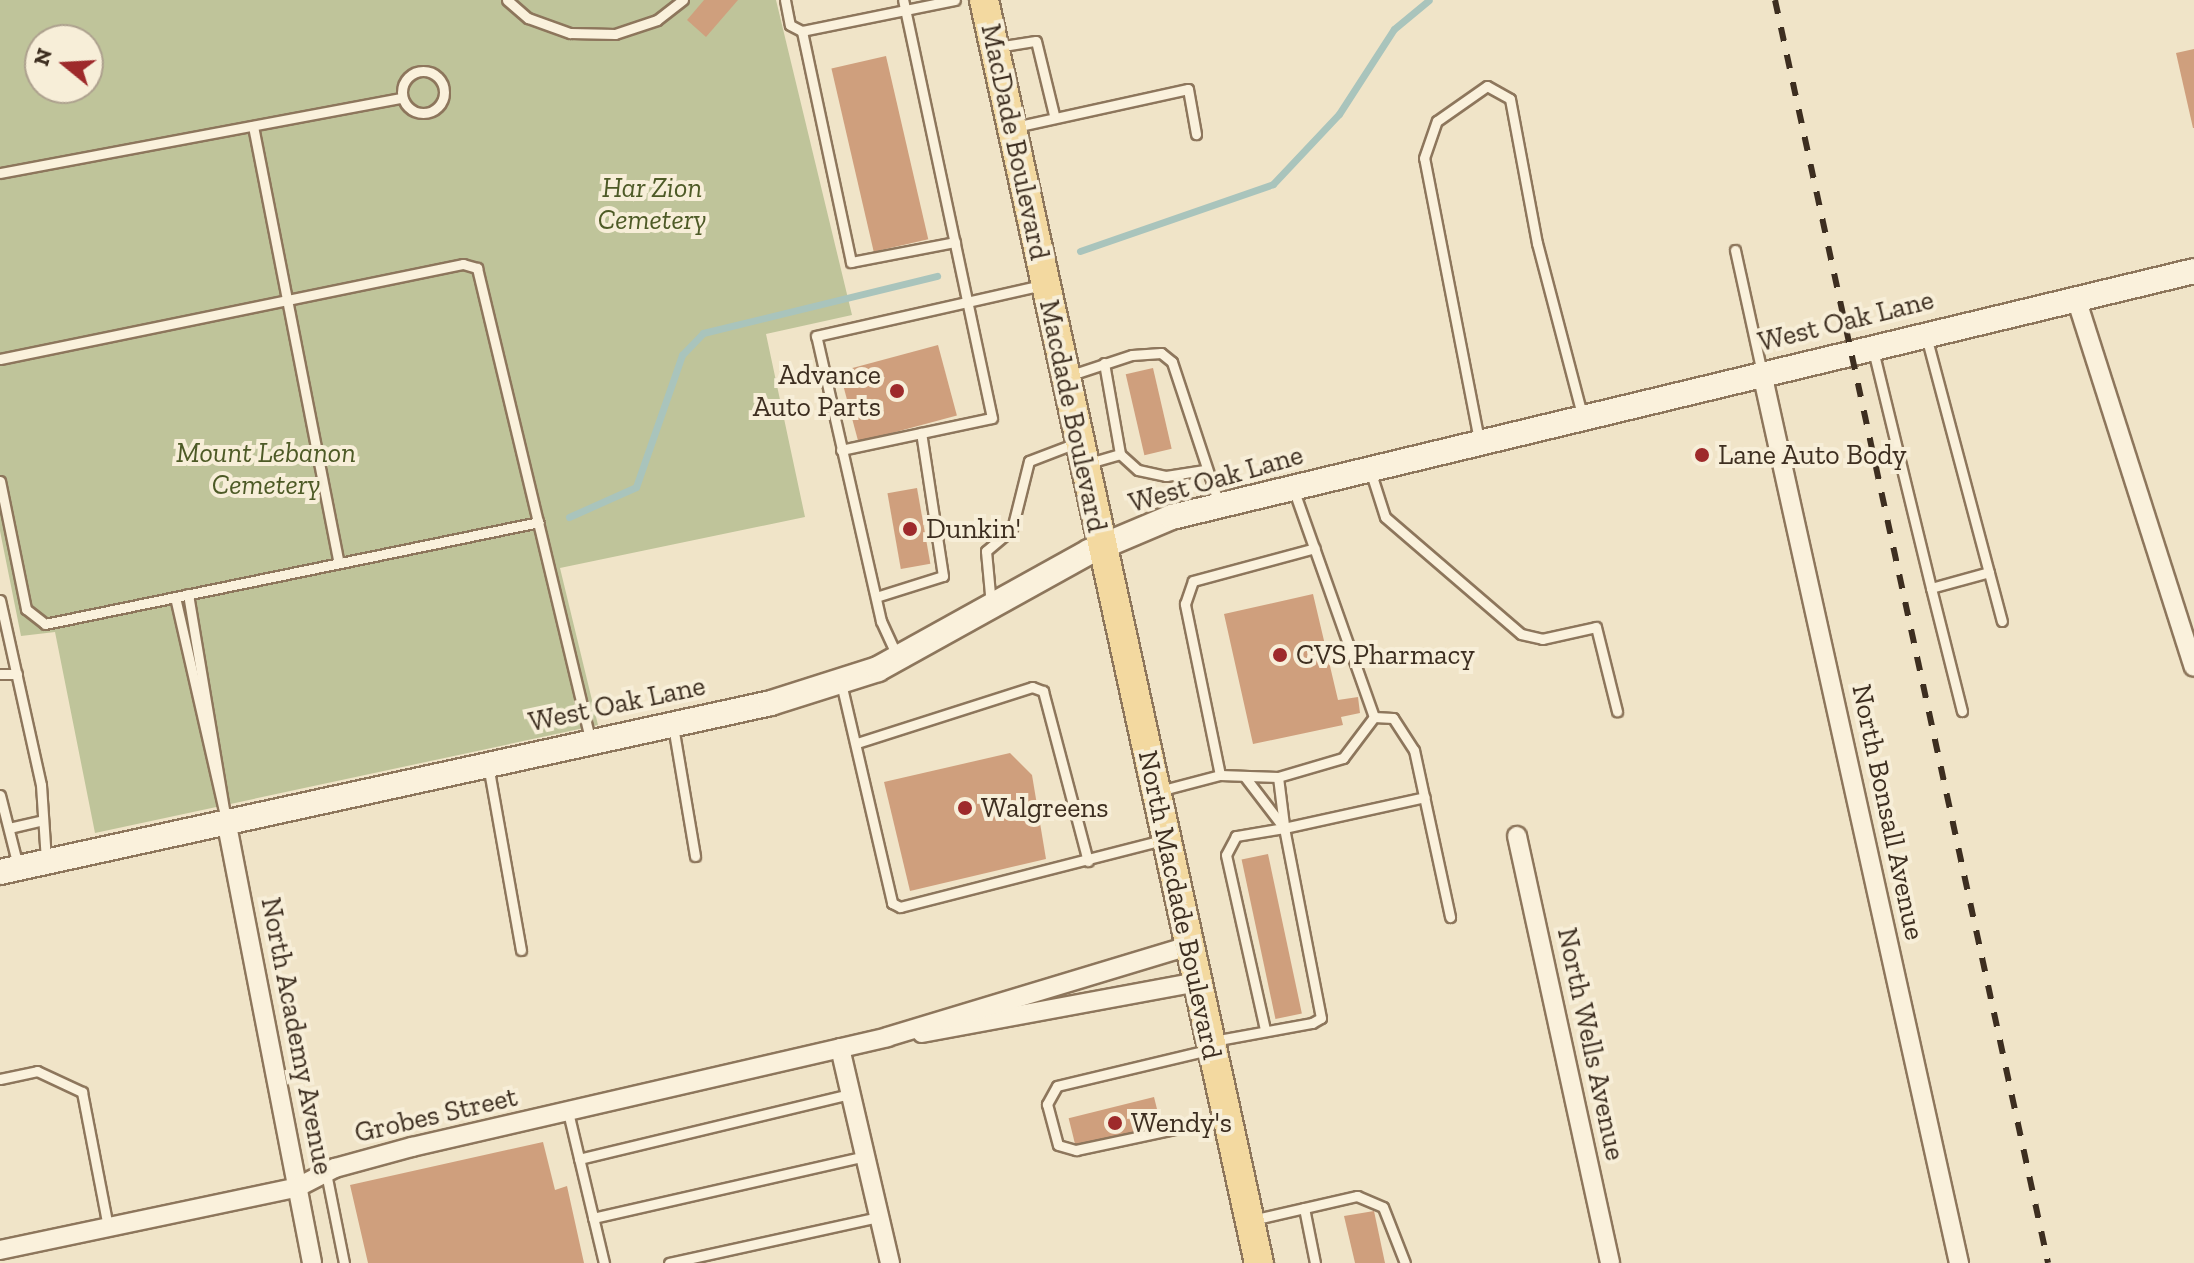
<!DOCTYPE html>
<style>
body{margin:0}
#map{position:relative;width:2194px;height:1263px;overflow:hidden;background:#f0e4c8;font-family:"Zilla Slab",serif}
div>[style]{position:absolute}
.cemetery>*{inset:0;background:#bfc49a}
.stream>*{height:7px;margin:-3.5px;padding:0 3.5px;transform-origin:3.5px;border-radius:3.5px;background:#a9c4bc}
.building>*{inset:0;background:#cf9f7d;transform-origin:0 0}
.roads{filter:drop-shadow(2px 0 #8d765c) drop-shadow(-2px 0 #8d765c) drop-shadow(0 2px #8d765c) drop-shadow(0 -2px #8d765c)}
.service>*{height:9px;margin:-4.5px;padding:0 4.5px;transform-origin:4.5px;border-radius:4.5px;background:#faf1dc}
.service>.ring{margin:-4.5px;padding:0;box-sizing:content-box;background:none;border:9px solid #faf1dc;border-radius:50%}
.minor>*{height:18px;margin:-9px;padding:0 9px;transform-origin:9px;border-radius:9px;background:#faf1dc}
.secondary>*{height:24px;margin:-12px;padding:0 12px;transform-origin:12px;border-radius:12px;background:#faf1dc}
.primary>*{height:28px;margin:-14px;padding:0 14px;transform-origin:14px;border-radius:14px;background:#f3d9a0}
.rail>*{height:6px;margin-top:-3px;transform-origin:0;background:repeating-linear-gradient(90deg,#3d2e20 0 14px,transparent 0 28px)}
.dots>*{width:22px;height:22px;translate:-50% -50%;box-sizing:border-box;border:4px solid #f7eed8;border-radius:50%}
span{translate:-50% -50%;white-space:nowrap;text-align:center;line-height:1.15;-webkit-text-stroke:8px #f7eed8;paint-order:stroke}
.street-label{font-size:28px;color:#3d2e20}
.park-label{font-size:28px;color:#4d5a26;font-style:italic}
.poi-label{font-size:28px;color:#3d2e20}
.right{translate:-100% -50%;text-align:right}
.left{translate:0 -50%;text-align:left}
.north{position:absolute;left:24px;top:24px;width:80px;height:80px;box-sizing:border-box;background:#f7eed8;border:2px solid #ada18e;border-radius:50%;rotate:288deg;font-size:22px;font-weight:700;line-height:32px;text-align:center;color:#3d2e20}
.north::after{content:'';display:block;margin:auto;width:28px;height:36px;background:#9e2a2b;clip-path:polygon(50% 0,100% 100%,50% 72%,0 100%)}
</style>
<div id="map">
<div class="cemetery">
<div style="clip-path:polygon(evenodd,0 0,776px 0,852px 315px,766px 334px,805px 517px,560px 568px,598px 725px,95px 833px,55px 632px,21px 636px,0 531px,0 0,40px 40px,88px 40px,88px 88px,40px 88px,40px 40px)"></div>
</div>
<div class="stream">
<div style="left:1080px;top:251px;width:204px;rotate:-19.1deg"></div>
<div style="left:1273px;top:184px;width:96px;rotate:-46.7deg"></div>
<div style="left:1339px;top:114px;width:101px;rotate:-57.1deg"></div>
<div style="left:1394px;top:29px;width:45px;rotate:-39.6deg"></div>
<div style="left:569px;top:517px;width:73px;rotate:-24.1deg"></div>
<div style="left:636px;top:487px;width:140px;rotate:-70.8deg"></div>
<div style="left:682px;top:355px;width:30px;rotate:-46deg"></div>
<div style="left:703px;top:333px;width:241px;rotate:-13.7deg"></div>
</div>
<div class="building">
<div style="clip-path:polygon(704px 0,738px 0,706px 37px,687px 20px)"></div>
<div style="clip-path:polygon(2194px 49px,2194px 128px,2193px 128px,2176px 53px)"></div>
<div style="left:886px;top:56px;width:188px;height:56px;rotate:77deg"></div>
<div style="left:938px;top:345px;width:73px;height:102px;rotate:75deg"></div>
<div style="left:1153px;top:368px;width:83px;height:28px;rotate:77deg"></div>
<div style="left:917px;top:488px;width:77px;height:30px;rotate:80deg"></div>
<div style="clip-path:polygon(1313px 594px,1338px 700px,1358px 697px,1360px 713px,1341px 717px,1343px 725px,1253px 744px,1224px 614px)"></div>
<div style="clip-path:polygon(1010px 753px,1032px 775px,1046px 859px,910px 891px,884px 782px)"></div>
<div style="left:1268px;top:854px;width:163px;height:27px;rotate:78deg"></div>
<div style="left:1154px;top:1097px;width:33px;height:88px;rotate:76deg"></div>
<div style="clip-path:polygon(543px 1142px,555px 1190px,567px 1186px,584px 1263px,368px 1263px,350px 1185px)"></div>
<div style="clip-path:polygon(1374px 1211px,1385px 1263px,1355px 1263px,1344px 1216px)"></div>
</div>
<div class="roads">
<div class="service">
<div style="left:507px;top:0;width:28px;rotate:41deg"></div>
<div style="left:528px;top:18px;width:45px;rotate:19.7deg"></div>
<div style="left:570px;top:33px;width:45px;rotate:1.3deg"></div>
<div style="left:615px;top:34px;width:44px;rotate:-18.4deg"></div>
<div style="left:657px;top:20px;width:33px;rotate:-38deg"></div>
<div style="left:785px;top:0;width:25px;rotate:79deg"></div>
<div style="left:790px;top:25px;width:13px;rotate:27deg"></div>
<div style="left:997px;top:47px;width:39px;rotate:-9deg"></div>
<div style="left:1036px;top:41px;width:76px;rotate:76.3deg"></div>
<div class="ring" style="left:402px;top:71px;width:33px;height:33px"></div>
<div style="left:253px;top:126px;width:445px;rotate:78.9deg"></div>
<div style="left:1015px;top:127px;width:177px;rotate:-12.4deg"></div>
<div style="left:1188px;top:89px;width:46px;rotate:79.9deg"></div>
<div style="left:0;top:173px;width:409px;rotate:-10.6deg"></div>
<div style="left:955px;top:242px;width:106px;rotate:169.1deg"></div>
<div style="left:851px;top:262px;width:236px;rotate:-102deg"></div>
<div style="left:802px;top:31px;width:156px;rotate:-11.5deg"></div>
<div style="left:1735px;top:250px;width:126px;rotate:77.6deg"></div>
<div style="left:1926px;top:336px;width:295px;rotate:75.1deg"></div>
<div style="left:1873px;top:350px;width:245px;rotate:76.3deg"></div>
<div style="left:1931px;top:588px;width:60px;rotate:-15.4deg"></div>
<div style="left:0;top:359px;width:473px;rotate:-11.6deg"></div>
<div style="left:463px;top:264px;width:15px;rotate:16deg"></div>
<div style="left:477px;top:268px;width:483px;rotate:76.5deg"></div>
<div style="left:1104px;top:363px;width:92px;rotate:80deg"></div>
<div style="left:1120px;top:454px;width:24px;rotate:42deg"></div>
<div style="left:1138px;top:470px;width:29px;rotate:12deg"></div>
<div style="left:1166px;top:476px;width:39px;rotate:-9deg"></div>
<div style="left:1068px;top:376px;width:67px;rotate:-18.2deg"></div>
<div style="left:1132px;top:355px;width:29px;rotate:-4deg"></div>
<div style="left:1161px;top:353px;width:14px;rotate:39deg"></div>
<div style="left:1172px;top:362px;width:150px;rotate:71.7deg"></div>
<div style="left:1479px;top:440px;width:287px;rotate:-101deg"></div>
<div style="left:1424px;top:158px;width:39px;rotate:-71deg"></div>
<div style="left:1437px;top:121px;width:61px;rotate:-35deg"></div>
<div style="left:1487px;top:86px;width:26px;rotate:29deg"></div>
<div style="left:1510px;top:99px;width:147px;rotate:79.4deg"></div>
<div style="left:1537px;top:243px;width:178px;rotate:75.3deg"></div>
<div style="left:841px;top:450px;width:154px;rotate:-12deg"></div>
<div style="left:992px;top:418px;width:427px;rotate:-102deg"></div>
<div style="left:1089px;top:463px;width:32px;rotate:-16deg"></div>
<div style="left:1370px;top:470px;width:49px;rotate:72.3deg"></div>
<div style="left:1385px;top:517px;width:179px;rotate:40.7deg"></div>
<div style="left:1521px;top:634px;width:22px;rotate:13deg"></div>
<div style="left:1542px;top:639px;width:55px;rotate:-12.5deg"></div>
<div style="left:1596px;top:627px;width:87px;rotate:76deg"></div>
<div style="left:0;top:481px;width:131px;rotate:78.5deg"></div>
<div style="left:26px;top:609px;width:24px;rotate:38deg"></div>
<div style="left:45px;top:624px;width:504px;rotate:-11.67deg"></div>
<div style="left:1931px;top:588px;width:127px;rotate:75.9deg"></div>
<div style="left:188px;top:594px;width:229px;rotate:80.5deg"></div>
<div style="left:175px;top:597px;width:229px;rotate:77.1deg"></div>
<div style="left:876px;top:597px;width:70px;rotate:-17.4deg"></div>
<div style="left:943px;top:576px;width:145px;rotate:-98.7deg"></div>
<div style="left:0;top:600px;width:189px;rotate:77.5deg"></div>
<div style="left:41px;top:785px;width:76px;rotate:86.2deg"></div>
<div style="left:991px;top:605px;width:54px;rotate:-95.3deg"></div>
<div style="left:986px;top:551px;width:34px;rotate:-40deg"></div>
<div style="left:1012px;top:529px;width:70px;rotate:-76deg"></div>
<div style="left:1029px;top:461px;width:50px;rotate:-21deg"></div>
<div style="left:898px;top:658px;width:41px;rotate:-114.7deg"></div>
<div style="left:881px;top:621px;width:292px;rotate:-102.8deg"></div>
<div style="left:816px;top:336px;width:232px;rotate:-12.7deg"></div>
<div style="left:0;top:674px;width:17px"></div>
<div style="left:841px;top:683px;width:226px;rotate:76.9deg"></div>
<div style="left:892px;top:903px;width:9px;rotate:27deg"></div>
<div style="left:900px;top:907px;width:271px;rotate:-14.3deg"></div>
<div style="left:1374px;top:717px;width:19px;rotate:3deg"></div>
<div style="left:1393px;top:718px;width:38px;rotate:57deg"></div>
<div style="left:1414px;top:750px;width:171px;rotate:77.8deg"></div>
<div style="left:673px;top:726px;width:132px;rotate:80.4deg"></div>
<div style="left:857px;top:743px;width:184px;rotate:-17.7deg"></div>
<div style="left:1032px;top:687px;width:12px;rotate:20deg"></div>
<div style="left:1043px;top:691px;width:176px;rotate:75.2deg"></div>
<div style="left:488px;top:765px;width:188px;rotate:79.9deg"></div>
<div style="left:1220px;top:775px;width:175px;rotate:-101.6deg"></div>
<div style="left:1185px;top:604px;width:24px;rotate:-71deg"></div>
<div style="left:1193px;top:581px;width:126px;rotate:-15.1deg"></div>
<div style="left:1245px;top:777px;width:64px;rotate:52.6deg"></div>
<div style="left:1278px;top:777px;width:48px;rotate:82.9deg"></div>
<div style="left:1159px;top:791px;width:63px;rotate:-14.7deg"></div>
<div style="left:1220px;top:775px;width:58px;rotate:2deg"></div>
<div style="left:1278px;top:777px;width:68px;rotate:-16.3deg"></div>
<div style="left:1343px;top:758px;width:51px;rotate:-52.9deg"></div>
<div style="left:1374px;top:717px;width:240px;rotate:-109.5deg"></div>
<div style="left:0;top:795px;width:73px;rotate:75.8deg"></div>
<div style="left:9px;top:828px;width:35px;rotate:-13deg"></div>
<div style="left:1284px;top:828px;width:144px;rotate:-12.4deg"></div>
<div style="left:1213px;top:1041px;width:101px;rotate:-10.3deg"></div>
<div style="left:1312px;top:1023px;width:10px;rotate:-29deg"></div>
<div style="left:1321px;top:1018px;width:194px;rotate:-101deg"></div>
<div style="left:1284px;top:828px;width:49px;rotate:170.5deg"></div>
<div style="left:1236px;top:836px;width:21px;rotate:118deg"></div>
<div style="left:1226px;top:855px;width:179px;rotate:77.4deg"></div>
<div style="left:1208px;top:1050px;width:155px;rotate:166.6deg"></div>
<div style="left:1057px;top:1086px;width:21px;rotate:119deg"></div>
<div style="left:1047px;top:1104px;width:42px;rotate:75deg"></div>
<div style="left:1058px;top:1145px;width:19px;rotate:16deg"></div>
<div style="left:1076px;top:1150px;width:153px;rotate:-12deg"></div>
<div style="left:0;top:1079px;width:38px;rotate:-12deg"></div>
<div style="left:37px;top:1071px;width:50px;rotate:25deg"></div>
<div style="left:82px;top:1092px;width:137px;rotate:79.1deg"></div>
<div style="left:568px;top:1112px;width:155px;rotate:76.6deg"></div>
<div style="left:579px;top:1159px;width:279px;rotate:-13.5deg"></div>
<div style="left:326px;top:1173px;width:92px;rotate:78.7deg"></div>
<div style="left:1304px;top:1208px;width:56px;rotate:78.7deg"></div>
<div style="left:593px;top:1218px;width:279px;rotate:-12.8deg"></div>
<div style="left:1252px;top:1220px;width:108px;rotate:-12.9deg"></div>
<div style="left:1357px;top:1196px;width:28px;rotate:23deg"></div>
<div style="left:1383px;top:1207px;width:60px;rotate:68.6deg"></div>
<div style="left:669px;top:1263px;width:215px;rotate:-12.4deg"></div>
</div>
<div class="minor">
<div style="left:2076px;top:298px;width:387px;rotate:72.3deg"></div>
<div style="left:1762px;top:373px;width:912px;rotate:77.52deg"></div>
<div style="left:226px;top:820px;width:451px;rotate:79deg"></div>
<div style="left:1517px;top:836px;width:437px;rotate:77.7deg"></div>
<div style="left:922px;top:1033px;width:281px;rotate:-10.5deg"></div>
<div style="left:840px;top:1048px;width:221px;rotate:76.9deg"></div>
<div style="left:0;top:1250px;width:305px;rotate:-11.9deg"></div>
<div style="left:298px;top:1187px;width:42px;rotate:-27.2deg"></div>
<div style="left:335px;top:1168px;width:80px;rotate:-15.3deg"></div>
<div style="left:412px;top:1147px;width:488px;rotate:-13deg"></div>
<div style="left:887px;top:1037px;width:315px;rotate:-16.8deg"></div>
</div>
<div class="secondary">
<div style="left:0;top:872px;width:789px;rotate:-12.36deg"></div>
<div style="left:771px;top:703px;width:112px;rotate:-17.6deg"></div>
<div style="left:878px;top:669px;width:241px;rotate:-29deg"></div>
<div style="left:1089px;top:552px;width:90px;rotate:-22.9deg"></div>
<div style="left:1172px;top:517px;width:1051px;rotate:-13.53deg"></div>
</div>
<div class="primary">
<div style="left:984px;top:0;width:1293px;rotate:77.72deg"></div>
</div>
</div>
<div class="rail">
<div style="left:1775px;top:0;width:1292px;rotate:77.8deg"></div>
</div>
<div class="dots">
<div style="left:897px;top:391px;background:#9e2a2b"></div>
<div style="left:1702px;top:455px;background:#9e2a2b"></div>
<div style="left:910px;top:529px;background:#9e2a2b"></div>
<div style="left:1280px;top:655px;background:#9e2a2b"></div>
<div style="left:965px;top:808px;background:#9e2a2b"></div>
<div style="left:1115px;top:1123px;background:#9e2a2b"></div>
</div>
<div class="street-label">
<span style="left:1015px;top:142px;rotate:78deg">MacDade Boulevard</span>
<span style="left:1846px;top:321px;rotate:-14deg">West Oak Lane</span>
<span style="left:1073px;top:416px;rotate:78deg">Macdade Boulevard</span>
<span style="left:1216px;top:479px;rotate:-16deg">West Oak Lane</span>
<span style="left:617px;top:704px;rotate:-12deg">West Oak Lane</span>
<span style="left:1888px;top:812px;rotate:78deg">North Bonsall Avenue</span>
<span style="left:1180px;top:905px;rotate:78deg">North Macdade Boulevard</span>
<span style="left:297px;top:1036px;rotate:79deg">North Academy Avenue</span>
<span style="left:1591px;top:1044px;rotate:78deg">North Wells Avenue</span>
<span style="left:436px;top:1115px;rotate:-13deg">Grobes Street</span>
</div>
<div class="park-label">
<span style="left:652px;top:204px">Har Zion<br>Cemetery</span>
<span style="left:266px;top:469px">Mount Lebanon<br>Cemetery</span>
</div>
<div class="poi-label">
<span class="right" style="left:881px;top:391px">Advance<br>Auto Parts</span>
<span class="left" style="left:1718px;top:455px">Lane Auto Body</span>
<span class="left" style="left:926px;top:529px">Dunkin'</span>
<span class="left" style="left:1296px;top:655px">CVS Pharmacy</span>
<span class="left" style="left:981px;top:808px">Walgreens</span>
<span class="left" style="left:1131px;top:1123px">Wendy's</span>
</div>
<div class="north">N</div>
</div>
